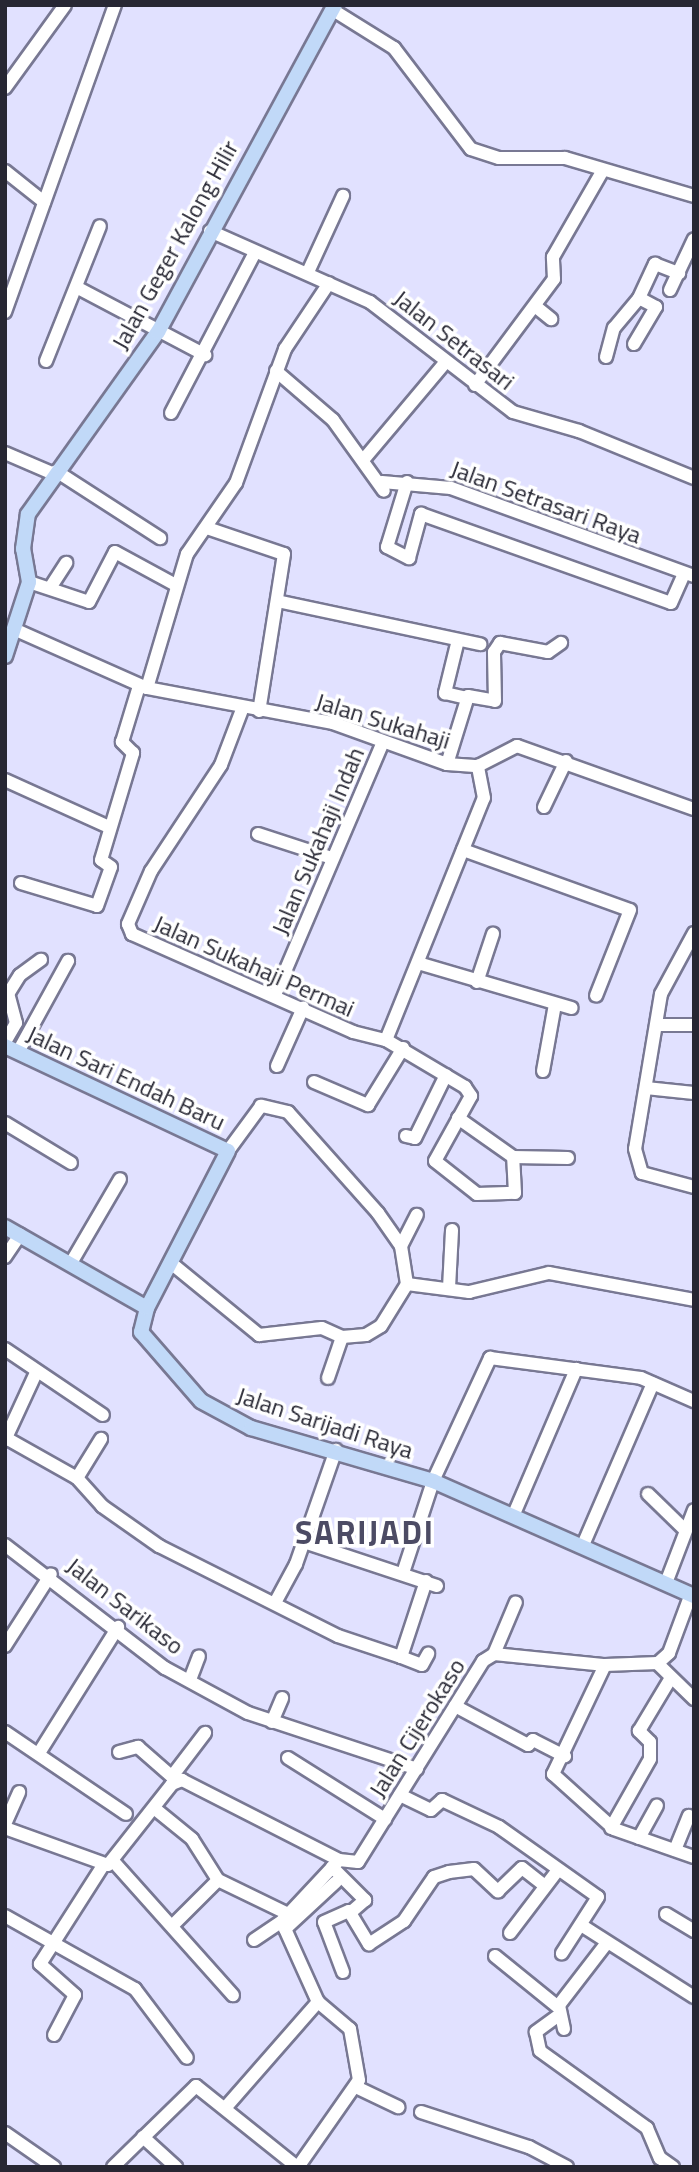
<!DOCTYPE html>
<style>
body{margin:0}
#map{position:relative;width:699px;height:2172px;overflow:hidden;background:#e1e1ff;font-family:"Titillium Web",sans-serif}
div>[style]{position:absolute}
.roads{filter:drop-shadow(2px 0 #787893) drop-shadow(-2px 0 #787893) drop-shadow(0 2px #787893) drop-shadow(0 -2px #787893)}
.minor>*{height:12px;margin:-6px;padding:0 6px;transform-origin:6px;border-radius:6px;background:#fff}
.major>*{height:14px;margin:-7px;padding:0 7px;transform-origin:7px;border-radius:7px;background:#c1d9f8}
span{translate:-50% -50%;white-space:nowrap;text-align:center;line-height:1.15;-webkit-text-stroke:7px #fff;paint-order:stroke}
.street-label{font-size:24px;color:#272733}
.district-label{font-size:32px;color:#4c4b64;font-weight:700;letter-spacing:2px}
.frame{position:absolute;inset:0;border:7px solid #272733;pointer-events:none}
</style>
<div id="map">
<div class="roads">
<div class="minor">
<div style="left:333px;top:10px;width:72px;rotate:31.9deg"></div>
<div style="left:394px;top:48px;width:127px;rotate:52.7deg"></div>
<div style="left:471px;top:149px;width:29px;rotate:18deg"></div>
<div style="left:499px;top:158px;width:66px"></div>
<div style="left:565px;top:158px;width:134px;rotate:16.4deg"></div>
<div style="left:5px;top:88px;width:102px;rotate:-54.1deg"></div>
<div style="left:5px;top:171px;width:50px;rotate:38.5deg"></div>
<div style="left:210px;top:231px;width:175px;rotate:23.9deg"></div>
<div style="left:370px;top:302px;width:180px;rotate:37.6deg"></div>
<div style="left:513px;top:412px;width:69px;rotate:16.1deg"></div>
<div style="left:579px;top:431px;width:124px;rotate:22.2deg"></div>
<div style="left:308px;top:272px;width:84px;rotate:-65.3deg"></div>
<div style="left:78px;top:288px;width:144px;rotate:27.8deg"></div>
<div style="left:670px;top:290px;width:56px;rotate:-64.8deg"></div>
<div style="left:535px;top:306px;width:21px;rotate:39deg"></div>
<div style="left:5px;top:312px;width:326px;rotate:-70.3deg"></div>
<div style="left:634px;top:344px;width:43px;rotate:-59.3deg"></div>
<div style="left:656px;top:307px;width:19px;rotate:-152deg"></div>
<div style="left:606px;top:357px;width:30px;rotate:-75deg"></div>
<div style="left:614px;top:328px;width:39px;rotate:-50deg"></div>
<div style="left:639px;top:298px;width:38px;rotate:-65deg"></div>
<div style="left:655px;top:264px;width:26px;rotate:21deg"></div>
<div style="left:46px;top:361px;width:145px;rotate:-68.2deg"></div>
<div style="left:276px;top:371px;width:75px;rotate:40.7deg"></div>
<div style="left:333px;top:420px;width:87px;rotate:54.3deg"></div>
<div style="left:475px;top:385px;width:132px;rotate:-53.3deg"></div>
<div style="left:554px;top:279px;width:22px;rotate:-93deg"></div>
<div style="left:553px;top:257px;width:100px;rotate:-60.1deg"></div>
<div style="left:171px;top:413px;width:182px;rotate:-62.4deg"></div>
<div style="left:5px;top:453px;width:53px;rotate:23.2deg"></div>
<div style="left:364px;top:459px;width:124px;rotate:-49.9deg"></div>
<div style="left:56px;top:471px;width:124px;rotate:32.8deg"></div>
<div style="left:382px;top:482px;width:69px;rotate:5deg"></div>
<div style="left:451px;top:488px;width:258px;rotate:19.9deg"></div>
<div style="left:407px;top:482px;width:68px;rotate:107.1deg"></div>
<div style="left:387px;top:547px;width:25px;rotate:27deg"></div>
<div style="left:409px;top:558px;width:46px;rotate:-74.7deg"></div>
<div style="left:421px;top:514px;width:265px;rotate:19.6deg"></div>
<div style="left:671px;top:603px;width:32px;rotate:-66deg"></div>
<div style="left:207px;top:528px;width:81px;rotate:18.7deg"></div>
<div style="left:284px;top:554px;width:159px;rotate:99deg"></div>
<div style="left:29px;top:582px;width:63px;rotate:18.4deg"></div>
<div style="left:89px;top:602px;width:56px;rotate:-62.5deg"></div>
<div style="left:115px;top:552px;width:67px;rotate:28.5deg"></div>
<div style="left:50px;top:588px;width:30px;rotate:-57deg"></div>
<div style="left:277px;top:601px;width:208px;rotate:12deg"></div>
<div style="left:16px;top:630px;width:143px;rotate:23.9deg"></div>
<div style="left:147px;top:688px;width:189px;rotate:10.7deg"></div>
<div style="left:333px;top:723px;width:121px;rotate:19.8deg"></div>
<div style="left:447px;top:764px;width:31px;rotate:4deg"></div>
<div style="left:478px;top:766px;width:44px;rotate:-27.1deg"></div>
<div style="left:517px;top:746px;width:188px;rotate:19.6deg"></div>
<div style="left:458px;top:640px;width:55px;rotate:103.8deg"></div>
<div style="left:445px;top:693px;width:23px;rotate:13deg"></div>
<div style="left:147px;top:688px;width:140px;rotate:-73.4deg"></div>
<div style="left:187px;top:554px;width:86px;rotate:-55.4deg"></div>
<div style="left:236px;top:483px;width:143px;rotate:-69.9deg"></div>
<div style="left:285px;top:349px;width:79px;rotate:-56.3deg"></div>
<div style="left:243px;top:707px;width:62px;rotate:110.8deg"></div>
<div style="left:221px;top:765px;width:127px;rotate:123.4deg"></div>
<div style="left:151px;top:871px;width:58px;rotate:113.5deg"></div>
<div style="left:128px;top:924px;width:11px;rotate:68deg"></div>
<div style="left:132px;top:934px;width:242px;rotate:23.9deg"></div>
<div style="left:353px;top:1032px;width:34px;rotate:14deg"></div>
<div style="left:386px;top:1040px;width:92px;rotate:30.7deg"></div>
<div style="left:465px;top:1087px;width:11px;rotate:56deg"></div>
<div style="left:471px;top:1096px;width:74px;rotate:119deg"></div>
<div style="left:435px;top:1161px;width:53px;rotate:38.2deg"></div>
<div style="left:477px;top:1194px;width:38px;rotate:-2deg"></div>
<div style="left:515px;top:1193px;width:36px;rotate:-93deg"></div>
<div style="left:513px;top:1157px;width:55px;rotate:1deg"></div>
<div style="left:447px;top:764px;width:71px;rotate:-72.8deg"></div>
<div style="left:468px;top:696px;width:27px;rotate:10deg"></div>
<div style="left:495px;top:701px;width:49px;rotate:-91.2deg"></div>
<div style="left:494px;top:652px;width:11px;rotate:-56deg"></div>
<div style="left:500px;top:643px;width:49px;rotate:10.6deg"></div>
<div style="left:548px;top:652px;width:16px;rotate:-35deg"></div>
<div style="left:5px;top:780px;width:114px;rotate:24.3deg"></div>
<div style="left:544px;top:807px;width:51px;rotate:-64.4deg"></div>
<div style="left:258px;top:834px;width:78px;rotate:18deg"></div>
<div style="left:463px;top:850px;width:177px;rotate:19.8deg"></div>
<div style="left:630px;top:910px;width:92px;rotate:111.6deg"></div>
<div style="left:21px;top:883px;width:79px;rotate:16.8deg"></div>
<div style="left:97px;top:906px;width:41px;rotate:-70.3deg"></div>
<div style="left:111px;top:867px;width:12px;rotate:-145deg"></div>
<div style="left:101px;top:860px;width:112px;rotate:-73.3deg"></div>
<div style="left:133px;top:753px;width:16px;rotate:-135deg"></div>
<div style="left:122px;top:742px;width:59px;rotate:-73.1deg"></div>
<div style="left:694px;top:933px;width:69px;rotate:118.4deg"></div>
<div style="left:661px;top:994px;width:157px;rotate:99.5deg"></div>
<div style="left:635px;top:1149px;width:25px;rotate:74deg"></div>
<div style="left:642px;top:1173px;width:54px;rotate:15.1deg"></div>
<div style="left:418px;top:963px;width:160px;rotate:16.3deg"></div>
<div style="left:477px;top:982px;width:51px;rotate:-71.6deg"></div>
<div style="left:275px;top:995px;width:275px;rotate:-66.9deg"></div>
<div style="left:657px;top:1025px;width:37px"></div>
<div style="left:386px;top:1040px;width:261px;rotate:-68deg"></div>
<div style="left:484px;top:798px;width:33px;rotate:-101deg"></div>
<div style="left:5px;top:1042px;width:22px;rotate:-60deg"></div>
<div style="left:16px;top:1023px;width:30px;rotate:-105deg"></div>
<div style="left:8px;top:994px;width:22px;rotate:-58deg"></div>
<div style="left:20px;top:975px;width:26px;rotate:-36deg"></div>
<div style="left:18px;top:1052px;width:104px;rotate:-61.2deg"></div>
<div style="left:277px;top:1066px;width:64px;rotate:-65.9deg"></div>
<div style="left:543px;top:1071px;width:68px;rotate:-79.8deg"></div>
<div style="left:314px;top:1082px;width:59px;rotate:23.1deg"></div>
<div style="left:368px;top:1105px;width:67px;rotate:-58.4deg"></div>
<div style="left:646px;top:1088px;width:48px;rotate:5.9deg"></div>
<div style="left:458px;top:1118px;width:67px;rotate:35.3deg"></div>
<div style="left:5px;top:1123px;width:77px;rotate:31.2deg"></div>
<div style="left:406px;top:1136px;width:9px;rotate:13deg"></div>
<div style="left:415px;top:1138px;width:70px;rotate:-63.8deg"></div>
<div style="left:401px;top:1246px;width:35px;rotate:-63deg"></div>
<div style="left:5px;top:1257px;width:27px;rotate:-56deg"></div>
<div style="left:71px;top:1263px;width:97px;rotate:-59.7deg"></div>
<div style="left:171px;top:1263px;width:114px;rotate:39.3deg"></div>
<div style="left:259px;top:1335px;width:63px;rotate:-6.3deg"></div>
<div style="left:322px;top:1328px;width:22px;rotate:24deg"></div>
<div style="left:342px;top:1337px;width:24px;rotate:-5deg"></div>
<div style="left:366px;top:1335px;width:17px;rotate:-31deg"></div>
<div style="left:381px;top:1326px;width:49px;rotate:-58.2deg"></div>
<div style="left:407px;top:1284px;width:38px;rotate:-99deg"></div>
<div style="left:401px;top:1246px;width:40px;rotate:-124.9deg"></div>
<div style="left:378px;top:1213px;width:135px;rotate:-131.7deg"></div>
<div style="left:288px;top:1112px;width:28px;rotate:-167deg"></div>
<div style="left:261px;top:1106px;width:56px;rotate:126.3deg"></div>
<div style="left:407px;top:1284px;width:63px;rotate:7.4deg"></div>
<div style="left:469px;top:1292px;width:82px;rotate:-13.4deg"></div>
<div style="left:549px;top:1273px;width:147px;rotate:10.5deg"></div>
<div style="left:449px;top:1288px;width:58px;rotate:-87deg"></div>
<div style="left:5px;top:1349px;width:118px;rotate:34deg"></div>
<div style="left:328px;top:1378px;width:43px;rotate:-71.1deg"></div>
<div style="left:6px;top:1438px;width:81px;rotate:29.4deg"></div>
<div style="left:77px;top:1478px;width:38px;rotate:48deg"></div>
<div style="left:102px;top:1506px;width:70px;rotate:35.1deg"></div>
<div style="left:159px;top:1546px;width:200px;rotate:26.7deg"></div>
<div style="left:338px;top:1636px;width:66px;rotate:18.4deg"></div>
<div style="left:401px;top:1657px;width:80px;rotate:-71.8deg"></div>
<div style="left:5px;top:1440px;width:72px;rotate:-65.2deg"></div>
<div style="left:77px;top:1478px;width:46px;rotate:-58.4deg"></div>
<div style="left:648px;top:1494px;width:50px;rotate:44.2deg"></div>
<div style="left:514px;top:1514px;width:158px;rotate:-66.8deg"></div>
<div style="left:304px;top:1542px;width:140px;rotate:18.3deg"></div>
<div style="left:5px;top:1545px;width:202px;rotate:37.6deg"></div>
<div style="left:165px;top:1668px;width:94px;rotate:28.5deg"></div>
<div style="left:248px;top:1713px;width:178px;rotate:18.3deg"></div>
<div style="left:583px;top:1545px;width:176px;rotate:-66.6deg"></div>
<div style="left:403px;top:1573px;width:97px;rotate:-71.9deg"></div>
<div style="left:433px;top:1481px;width:136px;rotate:-65.1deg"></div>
<div style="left:490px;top:1358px;width:152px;rotate:7.5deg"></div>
<div style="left:641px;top:1378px;width:58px;rotate:23.5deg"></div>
<div style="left:666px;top:1583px;width:78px;rotate:-69deg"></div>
<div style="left:276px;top:1601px;width:42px;rotate:-61.6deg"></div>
<div style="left:296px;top:1564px;width:121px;rotate:-70.7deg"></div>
<div style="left:5px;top:1646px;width:85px;rotate:-57.4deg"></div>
<div style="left:494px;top:1654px;width:56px;rotate:-67.1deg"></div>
<div style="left:401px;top:1657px;width:22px;rotate:21deg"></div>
<div style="left:422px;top:1665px;width:13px;rotate:-61deg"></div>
<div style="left:657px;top:1663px;width:52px;rotate:44.2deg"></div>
<div style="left:605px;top:1665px;width:121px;rotate:115.5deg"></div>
<div style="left:553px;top:1774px;width:82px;rotate:42deg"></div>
<div style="left:614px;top:1829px;width:85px;rotate:19.3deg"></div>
<div style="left:191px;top:1677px;width:22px;rotate:-69deg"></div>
<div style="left:455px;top:1706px;width:83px;rotate:28.1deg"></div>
<div style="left:528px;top:1745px;width:7px;rotate:-45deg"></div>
<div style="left:533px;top:1740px;width:36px;rotate:27deg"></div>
<div style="left:272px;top:1722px;width:26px;rotate:-67deg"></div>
<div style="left:5px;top:1732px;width:146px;rotate:34.1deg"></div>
<div style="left:119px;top:1752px;width:20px;rotate:-15deg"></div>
<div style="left:138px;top:1747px;width:52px;rotate:41.1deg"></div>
<div style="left:39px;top:1753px;width:149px;rotate:-57.9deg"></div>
<div style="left:288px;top:1758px;width:115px;rotate:32.2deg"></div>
<div style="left:173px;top:1775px;width:53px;rotate:-52.7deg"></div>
<div style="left:400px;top:1795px;width:34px;rotate:26deg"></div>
<div style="left:431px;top:1810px;width:15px;rotate:-42deg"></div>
<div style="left:442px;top:1800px;width:63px;rotate:25.3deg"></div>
<div style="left:499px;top:1827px;width:121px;rotate:35.3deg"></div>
<div style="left:598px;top:1897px;width:67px;rotate:122.7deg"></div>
<div style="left:154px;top:1808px;width:49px;rotate:39.2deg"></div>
<div style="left:192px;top:1839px;width:49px;rotate:57.6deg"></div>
<div style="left:5px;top:1824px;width:35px;rotate:-66deg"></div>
<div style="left:5px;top:1828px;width:109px;rotate:19.8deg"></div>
<div style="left:108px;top:1865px;width:103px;rotate:-51.7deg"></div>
<div style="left:172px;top:1784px;width:11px;rotate:-22deg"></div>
<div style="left:182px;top:1780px;width:176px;rotate:27deg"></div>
<div style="left:339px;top:1860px;width:19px;rotate:6deg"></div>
<div style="left:358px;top:1862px;width:237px;rotate:-58.1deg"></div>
<div style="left:483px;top:1661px;width:13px;rotate:-32deg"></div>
<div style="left:494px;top:1654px;width:112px;rotate:5.7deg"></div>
<div style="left:605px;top:1665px;width:53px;rotate:-2.2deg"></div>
<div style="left:658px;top:1663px;width:15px;rotate:-42deg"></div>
<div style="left:669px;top:1653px;width:63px;rotate:-69.6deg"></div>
<div style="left:611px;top:1828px;width:79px;rotate:-60.5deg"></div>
<div style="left:650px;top:1759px;width:17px;rotate:-90deg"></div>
<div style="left:650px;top:1742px;width:16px;rotate:-135deg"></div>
<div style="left:639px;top:1731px;width:58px;rotate:-59deg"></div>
<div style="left:639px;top:1838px;width:37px;rotate:-61deg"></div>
<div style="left:675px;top:1850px;width:37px;rotate:-68deg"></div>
<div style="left:113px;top:1861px;width:180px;rotate:48.2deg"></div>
<div style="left:332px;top:1867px;width:47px;rotate:45deg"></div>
<div style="left:365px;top:1900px;width:18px;rotate:139deg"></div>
<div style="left:218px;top:1880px;width:76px;rotate:25.9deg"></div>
<div style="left:666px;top:1914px;width:33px;rotate:31deg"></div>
<div style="left:5px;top:1916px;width:149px;rotate:29.3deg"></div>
<div style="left:135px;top:1989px;width:86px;rotate:53deg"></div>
<div style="left:174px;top:1924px;width:62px;rotate:-45deg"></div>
<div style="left:581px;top:1925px;width:134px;rotate:32.5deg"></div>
<div style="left:510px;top:1933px;width:79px;rotate:-52.7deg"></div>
<div style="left:254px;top:1940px;width:34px;rotate:-34deg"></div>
<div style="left:282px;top:1921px;width:83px;rotate:-46.9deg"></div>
<div style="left:495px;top:1956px;width:81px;rotate:39deg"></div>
<div style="left:343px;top:1972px;width:53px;rotate:-110.8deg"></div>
<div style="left:324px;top:1922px;width:27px;rotate:-24deg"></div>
<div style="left:349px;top:1911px;width:39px;rotate:59deg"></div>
<div style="left:369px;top:1944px;width:42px;rotate:-33.3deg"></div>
<div style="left:404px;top:1921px;width:53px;rotate:-55.7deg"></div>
<div style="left:434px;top:1877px;width:16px;rotate:-18deg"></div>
<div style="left:449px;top:1872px;width:25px;rotate:-7deg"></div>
<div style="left:474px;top:1869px;width:33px;rotate:43deg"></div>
<div style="left:498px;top:1891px;width:33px;rotate:-44deg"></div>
<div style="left:522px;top:1868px;width:29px;rotate:38deg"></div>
<div style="left:559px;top:2015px;width:29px;rotate:144deg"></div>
<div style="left:536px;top:2032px;width:19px;rotate:78deg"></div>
<div style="left:540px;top:2051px;width:132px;rotate:35.7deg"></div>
<div style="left:647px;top:2128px;width:33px;rotate:67deg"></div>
<div style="left:660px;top:2158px;width:16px;rotate:35deg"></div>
<div style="left:564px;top:2029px;width:25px;rotate:-102deg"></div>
<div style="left:559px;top:2005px;width:77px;rotate:-52.4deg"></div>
<div style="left:54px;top:2035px;width:45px;rotate:-62.3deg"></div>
<div style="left:75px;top:1995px;width:47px;rotate:-138.5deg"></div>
<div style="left:40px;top:1964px;width:115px;rotate:-57.4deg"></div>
<div style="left:356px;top:2087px;width:47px;rotate:25.5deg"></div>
<div style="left:226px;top:2107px;width:140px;rotate:-48.8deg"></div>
<div style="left:318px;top:2002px;width:80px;rotate:-114.3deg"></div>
<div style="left:285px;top:1929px;width:69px;rotate:-42.7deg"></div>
<div style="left:421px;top:2112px;width:114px;rotate:18deg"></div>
<div style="left:529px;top:2147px;width:43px;rotate:27.8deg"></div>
<div style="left:5px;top:2133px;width:60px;rotate:34.8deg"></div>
<div style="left:143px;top:2137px;width:45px;rotate:42.3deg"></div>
<div style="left:113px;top:2167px;width:116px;rotate:-44.3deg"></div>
<div style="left:196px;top:2086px;width:129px;rotate:38.7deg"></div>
<div style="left:298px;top:2167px;width:106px;rotate:-55deg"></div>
<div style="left:359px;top:2080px;width:52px;rotate:-100deg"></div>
<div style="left:350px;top:2029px;width:42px;rotate:-139.8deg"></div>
</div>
<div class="major">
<div style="left:5px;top:656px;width:78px;rotate:-72deg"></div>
<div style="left:29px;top:582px;width:34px;rotate:-100deg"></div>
<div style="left:23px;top:549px;width:35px;rotate:-82deg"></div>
<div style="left:28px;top:514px;width:224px;rotate:-54.5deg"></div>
<div style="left:158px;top:332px;width:372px;rotate:-61.6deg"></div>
<div style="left:5px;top:1046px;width:246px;rotate:25.2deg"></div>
<div style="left:228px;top:1151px;width:177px;rotate:117.3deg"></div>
<div style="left:147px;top:1308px;width:25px;rotate:104deg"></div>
<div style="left:141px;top:1332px;width:91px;rotate:49deg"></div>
<div style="left:201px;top:1401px;width:57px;rotate:28.4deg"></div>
<div style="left:251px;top:1428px;width:190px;rotate:16.2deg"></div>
<div style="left:433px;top:1481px;width:285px;rotate:23.8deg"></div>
<div style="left:5px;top:1227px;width:163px;rotate:29.7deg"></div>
</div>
</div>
<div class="street-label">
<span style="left:175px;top:245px;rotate:-61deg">Jalan Geger Kalong Hilir</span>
<span style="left:454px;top:340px;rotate:38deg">Jalan Setrasari</span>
<span style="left:546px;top:502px;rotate:20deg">Jalan Setrasari Raya</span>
<span style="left:383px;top:721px;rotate:17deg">Jalan Sukahaji</span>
<span style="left:318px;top:841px;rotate:-67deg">Jalan Sukahaji Indah</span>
<span style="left:254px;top:966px;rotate:24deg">Jalan Sukahaji Permai</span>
<span style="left:126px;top:1078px;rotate:25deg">Jalan Sari Endah Baru</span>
<span style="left:325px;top:1423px;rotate:18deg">Jalan Sarijadi Raya</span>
<span style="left:125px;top:1606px;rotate:38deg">Jalan Sarikaso</span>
<span style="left:417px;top:1728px;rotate:-58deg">Jalan Cijerokaso</span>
</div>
<div class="district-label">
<span style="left:365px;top:1532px">SARIJADI</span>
</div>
<div class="frame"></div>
</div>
